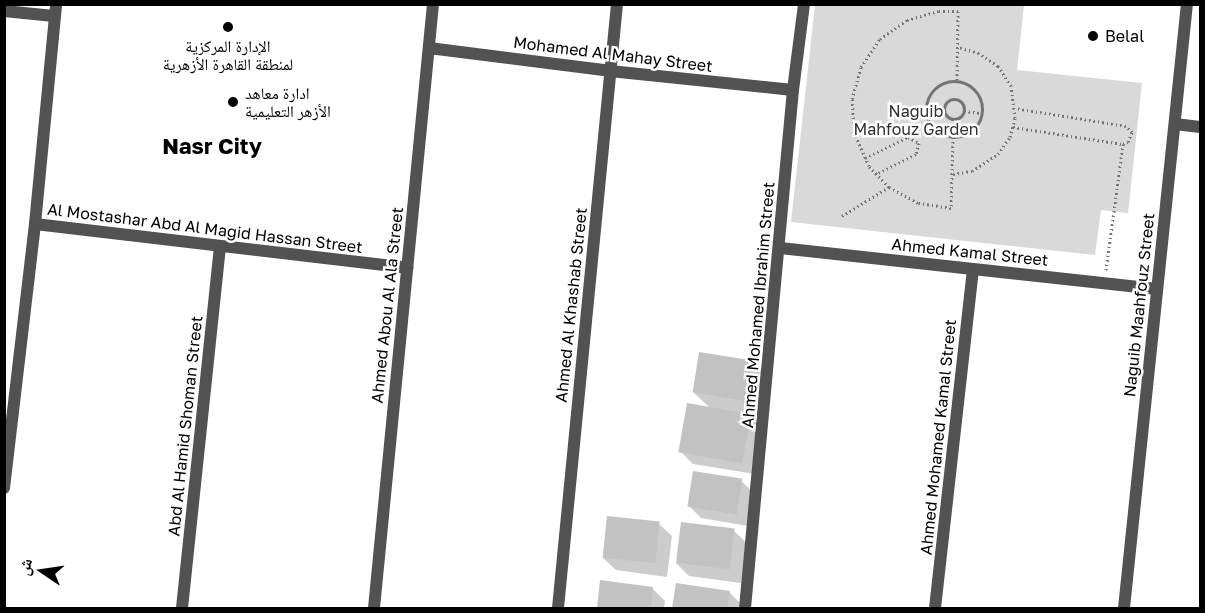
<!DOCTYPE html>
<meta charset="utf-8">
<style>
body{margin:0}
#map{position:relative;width:1205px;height:613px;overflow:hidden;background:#fff;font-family:"Golos Text","Noto Naskh Arabic",sans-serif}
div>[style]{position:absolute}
.green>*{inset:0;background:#d9d9d9}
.shadow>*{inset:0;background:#0003}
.building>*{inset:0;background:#c2c2c2;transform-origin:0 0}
.path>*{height:3px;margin-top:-1.5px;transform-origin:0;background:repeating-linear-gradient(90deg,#747474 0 1.5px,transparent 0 4.5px)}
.path>.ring{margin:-1.5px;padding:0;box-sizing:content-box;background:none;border:3px solid #747474;border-radius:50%}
.minor>*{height:12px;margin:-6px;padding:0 6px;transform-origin:6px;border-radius:6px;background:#525252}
.dots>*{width:16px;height:16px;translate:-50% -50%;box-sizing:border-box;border:3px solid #fff;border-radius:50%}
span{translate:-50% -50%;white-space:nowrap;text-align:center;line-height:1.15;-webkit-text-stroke:5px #fff;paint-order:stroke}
.poi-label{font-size:16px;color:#000}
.left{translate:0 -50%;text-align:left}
.street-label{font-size:16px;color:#000}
.park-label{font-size:16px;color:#303030}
.district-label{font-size:22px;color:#000;font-weight:700}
.frame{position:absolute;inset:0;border:6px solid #000;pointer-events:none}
.north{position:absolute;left:12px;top:541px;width:60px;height:60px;-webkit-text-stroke:4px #fff;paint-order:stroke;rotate:283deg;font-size:16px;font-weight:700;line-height:24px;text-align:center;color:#000}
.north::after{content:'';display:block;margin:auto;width:21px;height:27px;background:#000;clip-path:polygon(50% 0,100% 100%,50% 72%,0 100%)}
</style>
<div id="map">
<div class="green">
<div style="clip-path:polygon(815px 5px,1024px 5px,1017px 70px,1142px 83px,1128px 213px,1101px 210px,1095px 255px,791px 222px)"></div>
</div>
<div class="shadow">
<div style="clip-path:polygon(753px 362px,766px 375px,760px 414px,746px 411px,763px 428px,755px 474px,693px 464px,680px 451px,710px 408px,694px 393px)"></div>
<div style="clip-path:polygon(741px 481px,754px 493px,748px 526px,701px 518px,688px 505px)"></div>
<div style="clip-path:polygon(659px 524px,672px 536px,667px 577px,616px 570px,603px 558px)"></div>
<div style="clip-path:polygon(734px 531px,747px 543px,741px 583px,689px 576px,676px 563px)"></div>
<div style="clip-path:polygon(602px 582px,653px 589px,665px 601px,664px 608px,598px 608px)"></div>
<div style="clip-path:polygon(677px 585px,729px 592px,742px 605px,741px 608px,674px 608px)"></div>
</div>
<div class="building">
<div style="left:699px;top:352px;width:56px;height:41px;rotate:9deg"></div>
<div style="left:687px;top:403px;width:65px;height:50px;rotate:10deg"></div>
<div style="left:693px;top:471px;width:50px;height:36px;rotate:9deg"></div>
<div style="left:607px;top:516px;width:53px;height:42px;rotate:6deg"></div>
<div style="left:681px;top:522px;width:54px;height:41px;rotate:7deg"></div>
<div style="clip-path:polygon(600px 580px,653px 587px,651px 608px,597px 608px)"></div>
<div style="clip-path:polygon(676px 583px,730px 591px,727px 608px,672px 608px)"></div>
</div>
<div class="path">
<div class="ring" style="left:926px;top:81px;width:53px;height:53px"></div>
<div class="ring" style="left:944px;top:99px;width:17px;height:17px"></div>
<div style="left:927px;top:104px;width:17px;rotate:13deg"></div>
<div style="left:964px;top:111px;width:17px;rotate:7deg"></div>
<div style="left:1013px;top:127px;width:111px;rotate:8.8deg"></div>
<div style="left:1123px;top:144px;width:5px;rotate:-22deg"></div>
<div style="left:1128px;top:142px;width:11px;rotate:-68deg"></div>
<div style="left:1132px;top:132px;width:8px;rotate:-135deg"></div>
<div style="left:1126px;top:126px;width:112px;rotate:-170.8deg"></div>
<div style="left:953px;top:137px;width:71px;rotate:91.6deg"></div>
<div style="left:951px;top:208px;width:33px;rotate:-171deg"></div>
<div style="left:918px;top:203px;width:33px;rotate:-151deg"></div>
<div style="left:889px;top:187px;width:29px;rotate:-134deg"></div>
<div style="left:869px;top:166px;width:37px;rotate:-114deg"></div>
<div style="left:854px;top:132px;width:33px;rotate:-93deg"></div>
<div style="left:852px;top:99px;width:33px;rotate:-74deg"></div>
<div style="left:861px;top:67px;width:34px;rotate:-56deg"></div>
<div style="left:880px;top:39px;width:33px;rotate:-35deg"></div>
<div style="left:907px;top:20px;width:33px;rotate:-16deg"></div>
<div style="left:939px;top:11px;width:19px"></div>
<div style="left:958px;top:11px;width:70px;rotate:90.8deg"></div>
<div style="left:865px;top:158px;width:48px;rotate:-26deg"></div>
<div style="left:908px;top:137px;width:13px;rotate:29deg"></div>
<div style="left:919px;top:143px;width:11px;rotate:105deg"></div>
<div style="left:916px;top:154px;width:45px;rotate:153.4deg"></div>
<div style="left:953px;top:174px;width:19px;rotate:-9deg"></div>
<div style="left:972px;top:171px;width:31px;rotate:-33deg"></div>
<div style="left:998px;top:154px;width:21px;rotate:-55deg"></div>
<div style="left:1010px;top:137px;width:20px;rotate:-75deg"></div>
<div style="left:1015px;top:118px;width:32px;rotate:-97deg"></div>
<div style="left:1011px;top:86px;width:24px;rotate:-123deg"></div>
<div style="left:998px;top:66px;width:23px;rotate:-146deg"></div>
<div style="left:979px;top:53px;width:22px;rotate:-164deg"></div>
<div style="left:842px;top:216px;width:55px;rotate:-31.7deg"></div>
<div style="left:1106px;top:270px;width:127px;rotate:-82.3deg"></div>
</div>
<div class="minor">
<div style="left:4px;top:11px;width:50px;rotate:5.7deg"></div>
<div style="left:429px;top:48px;width:182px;rotate:7.2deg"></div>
<div style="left:610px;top:71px;width:184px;rotate:5.9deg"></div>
<div style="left:1175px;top:124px;width:25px;rotate:7deg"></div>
<div style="left:35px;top:224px;width:375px;rotate:6.7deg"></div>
<div style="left:780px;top:248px;width:379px;rotate:6.2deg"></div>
<div style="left:4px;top:488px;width:266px;rotate:-83.3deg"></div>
<div style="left:35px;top:224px;width:221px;rotate:-84.5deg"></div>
<div style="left:182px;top:608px;width:364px;rotate:-84deg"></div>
<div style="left:374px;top:608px;width:607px;rotate:-84.42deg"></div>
<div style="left:558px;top:608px;width:607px;rotate:-84.42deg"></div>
<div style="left:745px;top:608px;width:520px;rotate:-84.71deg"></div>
<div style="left:793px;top:90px;width:87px;rotate:-82.7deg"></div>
<div style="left:935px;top:608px;width:340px;rotate:-83.6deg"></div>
<div style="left:1124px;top:608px;width:607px;rotate:-84.05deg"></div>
</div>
<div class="dots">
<div style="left:228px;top:27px;background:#000"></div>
<div style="left:1093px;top:36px;background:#000"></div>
<div style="left:233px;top:102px;background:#000"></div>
</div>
<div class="poi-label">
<span class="left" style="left:1105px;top:36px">Belal</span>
<span style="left:228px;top:55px">الإدارة المركزية<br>لمنطقة القاهرة الأزهرية</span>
<span class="left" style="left:245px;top:102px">ادارة معاهد<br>الأزهر التعليمية</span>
</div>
<div class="street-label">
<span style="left:613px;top:54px;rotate:7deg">Mohamed Al Mahay Street</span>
<span style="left:205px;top:228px;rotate:7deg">Al Mostashar Abd Al Magid Hassan Street</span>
<span style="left:970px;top:252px;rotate:6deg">Ahmed Kamal Street</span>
<span style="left:387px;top:305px;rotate:-84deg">Ahmed Abou Al Ala Street</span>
<span style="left:571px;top:305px;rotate:-84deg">Ahmed Al Khashab Street</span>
<span style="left:758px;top:305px;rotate:-85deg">Ahmed Mohamed Ibrahim Street</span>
<span style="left:1139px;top:305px;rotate:-84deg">Naguib Maahfouz Street</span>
<span style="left:185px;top:426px;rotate:-84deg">Abd Al Hamid Shoman Street</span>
<span style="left:938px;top:437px;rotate:-84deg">Ahmed Mohamed Kamal Street</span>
</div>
<div class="park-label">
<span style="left:916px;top:120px">Naguib<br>Mahfouz Garden</span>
</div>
<div class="district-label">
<span style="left:212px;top:146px">Nasr City</span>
</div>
<div class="frame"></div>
<div class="north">ش</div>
</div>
